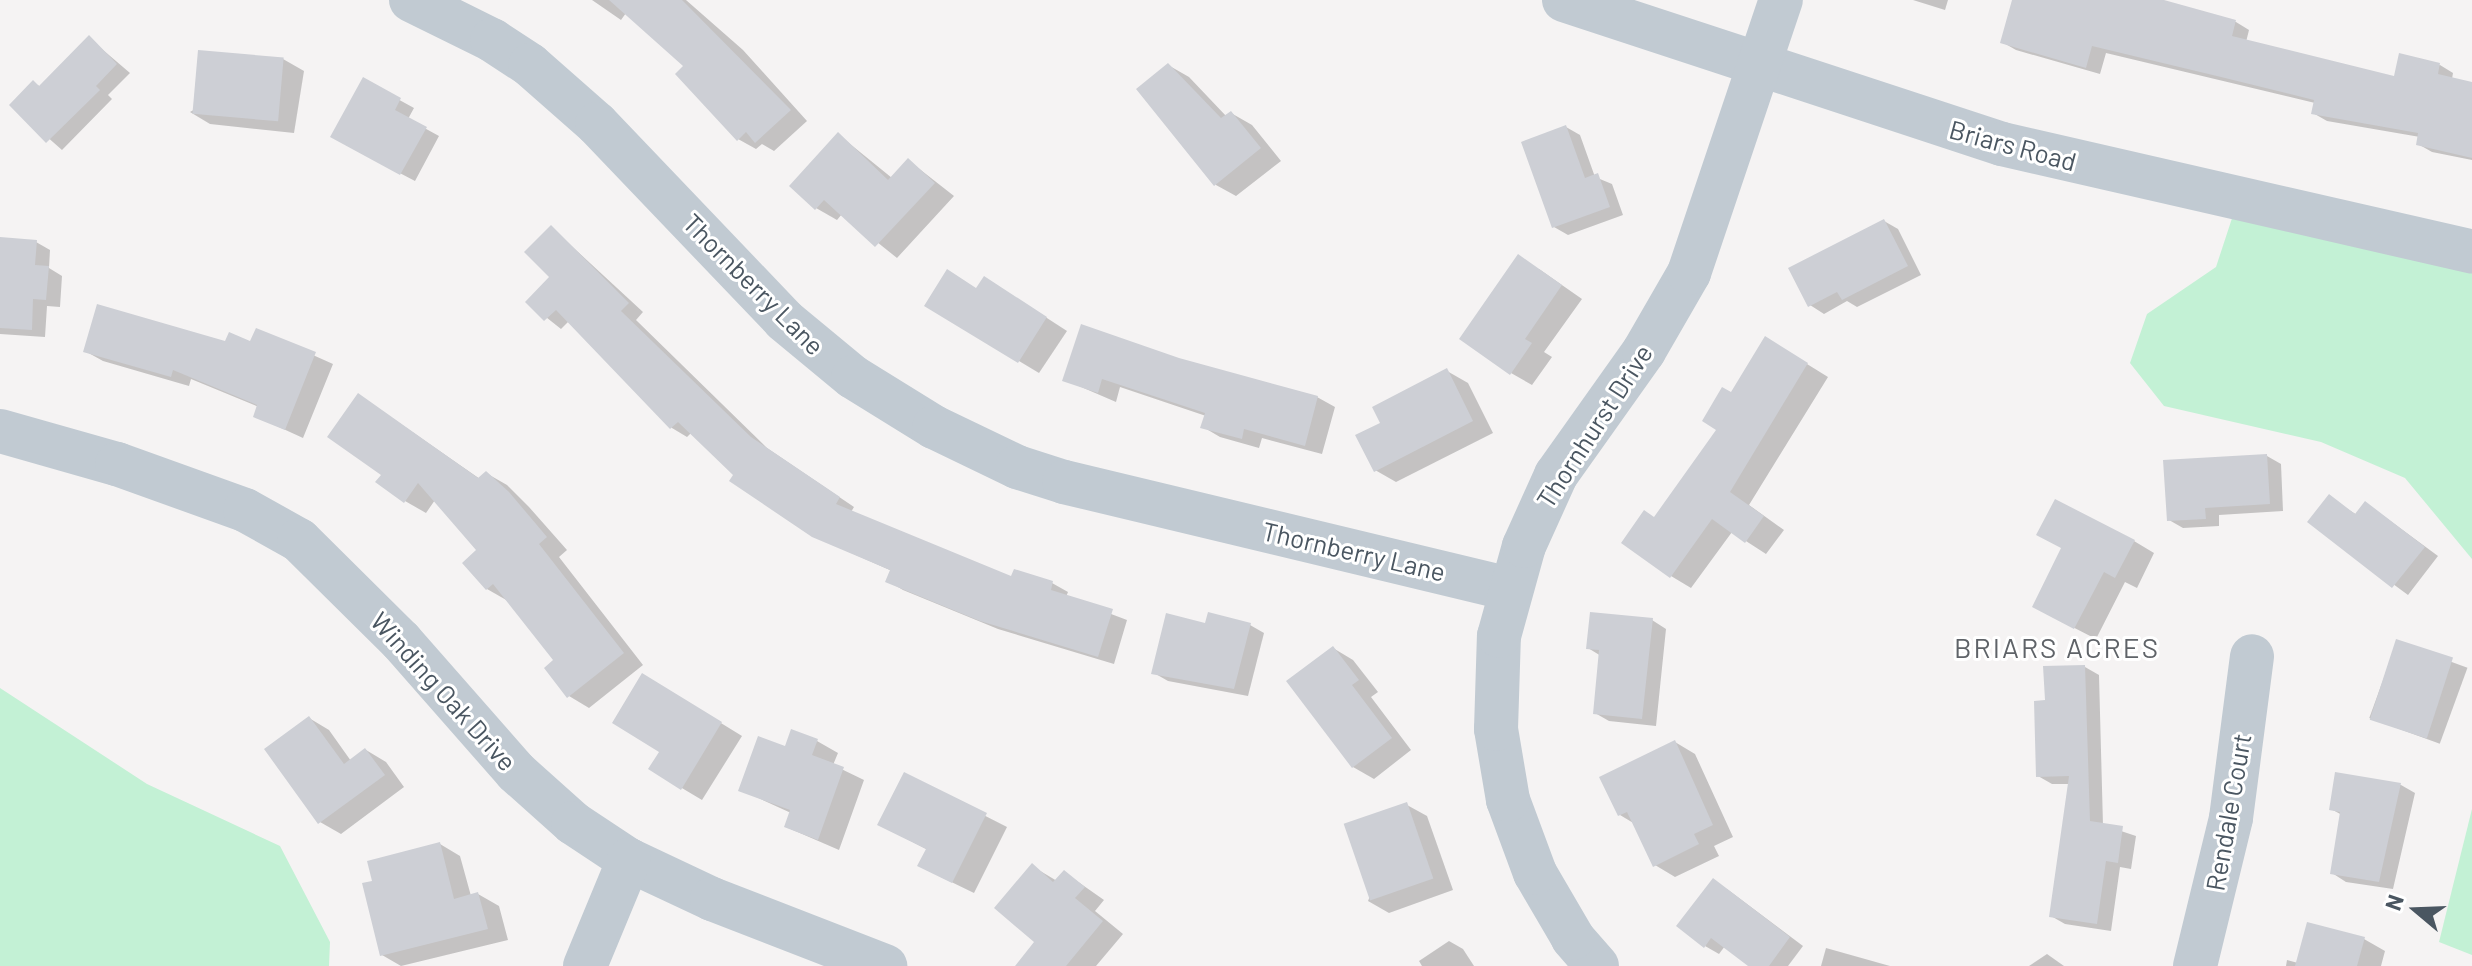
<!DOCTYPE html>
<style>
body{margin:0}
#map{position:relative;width:2472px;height:966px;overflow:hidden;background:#f5f3f3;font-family:Barlow,sans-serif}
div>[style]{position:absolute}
.green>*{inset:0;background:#c3f1d5}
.shadow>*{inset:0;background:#0003;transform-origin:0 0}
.building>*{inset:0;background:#cdcfd5;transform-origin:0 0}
.minor>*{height:44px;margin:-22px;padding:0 22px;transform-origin:22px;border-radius:22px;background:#c1cad2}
span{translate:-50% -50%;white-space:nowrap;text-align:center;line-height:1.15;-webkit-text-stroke:6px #fff;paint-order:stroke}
.street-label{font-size:26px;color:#4a5661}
.neighbourhood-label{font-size:28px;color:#5f6368;letter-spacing:2px}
.north{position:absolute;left:2376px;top:870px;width:80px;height:80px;-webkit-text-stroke:6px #fff;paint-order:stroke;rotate:289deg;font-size:22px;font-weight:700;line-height:32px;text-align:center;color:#4a5661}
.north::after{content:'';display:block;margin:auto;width:28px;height:36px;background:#4a5661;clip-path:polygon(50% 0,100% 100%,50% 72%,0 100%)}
</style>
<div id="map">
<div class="green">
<div style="clip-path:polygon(2238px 200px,2472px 252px,2472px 559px,2405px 478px,2321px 442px,2164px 406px,2130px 363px,2147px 314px,2216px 267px)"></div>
<div style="clip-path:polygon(0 688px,147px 784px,280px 846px,330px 942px,329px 966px,0 966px)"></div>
<div style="clip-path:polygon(2472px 809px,2472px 955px,2439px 942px)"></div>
</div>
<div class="shadow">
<div style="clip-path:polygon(592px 0,686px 0,743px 50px,807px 121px,774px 151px,762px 144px,756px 149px,738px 139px,686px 66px,626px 13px,621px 20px)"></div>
<div style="clip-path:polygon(1913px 0,1948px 0,1945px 10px)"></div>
<div style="clip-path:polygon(2014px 0,2158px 0,2236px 22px,2249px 30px,2246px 42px,2395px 79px,2440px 65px,2453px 73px,2452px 79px,2472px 84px,2472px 160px,2432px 152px,2418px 144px,2420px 137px,2327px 121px,2313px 113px,2315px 103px,2106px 53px,2100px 74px,2016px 50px,2002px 42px)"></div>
<div style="clip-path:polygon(89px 38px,130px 73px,108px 95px,112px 99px,62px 150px,11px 105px,34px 83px,41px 87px)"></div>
<div style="clip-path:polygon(283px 59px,304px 71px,294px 133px,210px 124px,190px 112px)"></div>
<div style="clip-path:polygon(1168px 65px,1189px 77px,1227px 117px,1231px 113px,1252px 125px,1281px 161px,1236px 196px,1216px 185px)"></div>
<div style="clip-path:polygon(363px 80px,414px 108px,408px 119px,439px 136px,415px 181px,346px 145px)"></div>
<div style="clip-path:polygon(1566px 127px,1580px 135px,1595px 177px,1612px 184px,1623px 215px,1568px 235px,1554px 227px)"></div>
<div style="clip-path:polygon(839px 135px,892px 178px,908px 160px,954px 196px,897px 258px,842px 214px,837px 220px,816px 208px)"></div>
<div style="clip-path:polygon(1884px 221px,1898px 229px,1921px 275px,1857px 307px,1847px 301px,1824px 314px,1810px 305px)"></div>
<div style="clip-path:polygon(551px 227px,643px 312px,636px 320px,767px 448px,854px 507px,851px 512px,1012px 579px,1052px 583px,1068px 592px,1066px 597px,1127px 620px,1114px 664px,998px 629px,903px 590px,888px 581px,892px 571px,813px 536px,735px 475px,692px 432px,687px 437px,672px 428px,569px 321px,561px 329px,527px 302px,552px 277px)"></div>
<div style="clip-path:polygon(0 239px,36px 242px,50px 250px,49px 268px,62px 276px,60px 307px,47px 306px,45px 337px,0 334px)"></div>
<div style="clip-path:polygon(1539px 269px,1582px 299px,1544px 352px,1552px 357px,1532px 385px,1511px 373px)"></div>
<div style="clip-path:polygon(978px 290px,1005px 291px,1067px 331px,1039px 373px,1019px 361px)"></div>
<div style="clip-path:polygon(257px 330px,333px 364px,303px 438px,255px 416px,259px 407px,191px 379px,189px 386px,103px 361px,85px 351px,251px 343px)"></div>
<div style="clip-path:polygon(1786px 351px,1828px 377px,1749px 505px,1784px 530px,1766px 554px,1732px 532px,1691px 588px,1671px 576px,1655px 519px,1718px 429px,1731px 394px)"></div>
<div style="clip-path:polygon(1179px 360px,1317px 397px,1335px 407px,1322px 454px,1262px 438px,1259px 448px,1220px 437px,1203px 427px,1206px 416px,1120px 387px,1116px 402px,1065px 380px)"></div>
<div style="clip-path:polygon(1447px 371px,1468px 383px,1493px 433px,1396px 482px,1375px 470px,1383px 424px)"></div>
<div style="clip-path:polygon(359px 395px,480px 479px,486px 473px,507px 485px,529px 507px,567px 550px,559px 557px,643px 665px,589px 708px,569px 696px,555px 661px,508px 601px,487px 589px,479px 551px,435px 500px,426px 513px,405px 501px,384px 474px)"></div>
<div style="clip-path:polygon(2267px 456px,2281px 464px,2283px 511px,2219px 515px,2219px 526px,2183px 528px,2169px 520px)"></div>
<div style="clip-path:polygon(2329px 497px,2357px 515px,2366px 503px,2438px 556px,2408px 595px,2309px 522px)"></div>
<div style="clip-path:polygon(2134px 541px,2154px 553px,2137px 588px,2125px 582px,2096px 639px,2055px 618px)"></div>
<div style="clip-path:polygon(1652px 620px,1666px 629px,1656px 726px,1609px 721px,1595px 713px,1601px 656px,1588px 648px)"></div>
<div style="clip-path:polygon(1250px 625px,1264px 633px,1248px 696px,1168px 681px,1154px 673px,1207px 626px)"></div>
<div style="left:2397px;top:642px;width:75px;height:81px;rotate:20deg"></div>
<div style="clip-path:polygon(1333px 648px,1353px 660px,1378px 692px,1371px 697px,1411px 750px,1374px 779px,1353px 767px)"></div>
<div style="clip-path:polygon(2085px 667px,2099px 675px,2103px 825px,2136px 836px,2131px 869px,2120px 867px,2111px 931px,2065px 924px,2051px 916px,2070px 784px,2052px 784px,2038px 776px,2047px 702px)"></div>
<div style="clip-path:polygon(664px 688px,742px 736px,702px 800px,650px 769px,662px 751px)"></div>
<div style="clip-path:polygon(309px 718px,329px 730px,351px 761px,366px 750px,386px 762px,404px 787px,341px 834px,320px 822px)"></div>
<div style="clip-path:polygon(817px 741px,838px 753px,833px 765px,864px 780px,839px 850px,786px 827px,791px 813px,741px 790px,786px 748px)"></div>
<div style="clip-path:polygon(1675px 742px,1695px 754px,1733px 837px,1714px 846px,1719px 856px,1675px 877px,1655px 865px,1635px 824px,1620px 815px)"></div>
<div style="clip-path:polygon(2337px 774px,2401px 785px,2415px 793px,2393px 889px,2346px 882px,2332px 873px,2342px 815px,2331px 809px)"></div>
<div style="clip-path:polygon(905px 775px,1007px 827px,974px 893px,941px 877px,928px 850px,880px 825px)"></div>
<div style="clip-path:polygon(1407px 805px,1427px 816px,1453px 890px,1389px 913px,1368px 901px)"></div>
<div style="clip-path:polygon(440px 844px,460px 856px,471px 896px,478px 894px,499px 906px,508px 940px,401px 966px,382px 955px,374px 882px)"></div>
<div style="clip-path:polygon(1032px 866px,1057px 881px,1064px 872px,1104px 900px,1095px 911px,1123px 934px,1096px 966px,1038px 966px)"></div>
<div style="clip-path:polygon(1727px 889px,1803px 946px,1788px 966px,1751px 966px,1725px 946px,1719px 954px,1705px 946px)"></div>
<div style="clip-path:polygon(2364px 939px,2385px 951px,2381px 966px,2286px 966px,2287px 960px,2298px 963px)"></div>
<div style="clip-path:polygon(1449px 941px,1463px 949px,1474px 966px,1422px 966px,1419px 961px)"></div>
<div style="clip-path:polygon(1826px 948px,1890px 966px,1821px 966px)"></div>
<div style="clip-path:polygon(2047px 954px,2064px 966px,2029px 966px)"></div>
</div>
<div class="building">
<div style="clip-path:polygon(609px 0,682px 0,791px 110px,755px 143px,746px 132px,737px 141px,675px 74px,683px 66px)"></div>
<div style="clip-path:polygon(2012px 0,2164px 0,2236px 20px,2232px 36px,2394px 76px,2399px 53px,2440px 63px,2438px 74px,2472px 82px,2472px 158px,2416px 145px,2418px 133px,2311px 114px,2314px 100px,2221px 77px,2092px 46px,2086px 68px,2000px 43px)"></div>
<div style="clip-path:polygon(89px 35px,117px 64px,96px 86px,100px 90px,46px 143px,9px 105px,33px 80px,39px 86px)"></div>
<div style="left:198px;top:50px;width:86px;height:64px;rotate:5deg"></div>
<div style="clip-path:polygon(1168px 63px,1221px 118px,1231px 111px,1261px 148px,1214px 186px,1136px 89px)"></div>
<div style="clip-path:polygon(363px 77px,401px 98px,395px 110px,427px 127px,400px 175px,330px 137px)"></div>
<div style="clip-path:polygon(1566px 125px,1585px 178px,1598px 173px,1610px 207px,1552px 228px,1521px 142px)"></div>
<div style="clip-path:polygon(838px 132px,888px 180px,908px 158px,935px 183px,875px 247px,824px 200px,815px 210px,789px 186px)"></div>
<div style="clip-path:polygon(1884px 219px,1908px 266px,1842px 300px,1837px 292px,1808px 307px,1788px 268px)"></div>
<div style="clip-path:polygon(551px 225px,629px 303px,621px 311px,751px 437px,840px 497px,836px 504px,1011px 576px,1014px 569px,1053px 581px,1051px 590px,1113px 609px,1098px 657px,980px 621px,885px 582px,890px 570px,812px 537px,729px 481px,733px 475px,678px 422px,670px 429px,556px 310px,544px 321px,525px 302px,549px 277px,524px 252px)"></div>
<div style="clip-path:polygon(0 237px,37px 240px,35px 265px,49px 266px,46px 300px,33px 299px,32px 330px,0 328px)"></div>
<div style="clip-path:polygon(1518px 254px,1562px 285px,1525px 339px,1532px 343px,1510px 375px,1459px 339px)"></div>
<div style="clip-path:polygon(947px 269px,976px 288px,984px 276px,1047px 317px,1018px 363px,924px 306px)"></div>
<div style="clip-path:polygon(97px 304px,225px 341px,229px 332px,250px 341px,256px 328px,316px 352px,285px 430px,253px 417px,257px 405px,173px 370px,171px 377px,83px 352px)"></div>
<div style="clip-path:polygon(1081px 324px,1179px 358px,1318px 396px,1305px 446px,1244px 429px,1242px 439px,1200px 428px,1205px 413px,1102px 379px,1098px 393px,1062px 381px)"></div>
<div style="clip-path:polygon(1765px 336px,1808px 363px,1730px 492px,1764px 516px,1745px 543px,1712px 519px,1670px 578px,1621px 543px,1644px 510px,1654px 517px,1716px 430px,1702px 421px,1722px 387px,1731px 392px)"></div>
<div style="clip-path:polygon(1447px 368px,1473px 421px,1374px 472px,1355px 435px,1380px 423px,1372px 407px)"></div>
<div style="clip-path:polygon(358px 393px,478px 478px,486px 471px,509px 492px,547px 537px,539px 544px,624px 653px,567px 698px,544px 668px,553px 660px,493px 584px,486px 590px,462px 563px,476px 550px,418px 483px,404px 503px,375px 482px,381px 475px,327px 437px)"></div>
<div style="clip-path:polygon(2267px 454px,2270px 504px,2205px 508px,2206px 519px,2167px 521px,2163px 460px)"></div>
<div style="clip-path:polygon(2329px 494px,2355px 514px,2365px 501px,2425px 547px,2392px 588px,2307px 522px)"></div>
<div style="clip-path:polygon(2055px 499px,2135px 540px,2115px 578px,2104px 572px,2074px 629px,2032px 607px,2061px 548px,2036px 535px)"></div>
<div style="clip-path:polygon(1208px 612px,1251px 623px,1234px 689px,1151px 674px,1166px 613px,1205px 623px)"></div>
<div style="clip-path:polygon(1590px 612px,1653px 618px,1642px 719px,1593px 714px,1599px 650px,1586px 649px)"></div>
<div style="left:2396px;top:639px;width:60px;height:85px;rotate:18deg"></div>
<div style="clip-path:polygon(1333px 646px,1359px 680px,1352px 685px,1392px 738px,1352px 768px,1286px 681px)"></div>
<div style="clip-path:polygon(2085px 665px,2090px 821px,2123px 826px,2118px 863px,2106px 861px,2097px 924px,2049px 917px,2069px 776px,2036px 777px,2034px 701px,2045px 700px,2043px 666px)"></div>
<div style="clip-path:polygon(642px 673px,722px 722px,681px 790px,648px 769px,659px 752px,612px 723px)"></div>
<div style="clip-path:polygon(309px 716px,344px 764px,365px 748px,385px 775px,318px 824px,264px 749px)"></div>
<div style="clip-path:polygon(791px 729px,818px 739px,812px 755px,844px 767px,818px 840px,784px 827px,790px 810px,738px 791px,758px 736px,785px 746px)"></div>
<div style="clip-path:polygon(1675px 740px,1713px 825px,1694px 834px,1699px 844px,1653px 867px,1627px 812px,1618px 816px,1599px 777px)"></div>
<div style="clip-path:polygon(904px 772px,987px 813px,952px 883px,917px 866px,926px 849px,877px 825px)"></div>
<div style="clip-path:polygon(2335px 772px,2401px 783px,2379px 882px,2330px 874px,2340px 812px,2329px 810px)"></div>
<div style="left:1407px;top:802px;width:81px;height:67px;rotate:71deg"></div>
<div style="clip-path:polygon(440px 842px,454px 899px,478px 892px,488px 929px,380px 956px,362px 883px,372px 881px,367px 861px)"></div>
<div style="clip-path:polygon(1032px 863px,1053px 882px,1064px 870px,1085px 887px,1075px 898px,1103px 921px,1066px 966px,1015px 966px,1034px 942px,994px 908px)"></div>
<div style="clip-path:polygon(1713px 878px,1790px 937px,1769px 966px,1748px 966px,1711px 938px,1704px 948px,1676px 926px)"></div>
<div style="clip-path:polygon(2307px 922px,2365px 937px,2357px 966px,2295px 966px)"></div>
</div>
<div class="minor">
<div style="left:411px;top:0;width:90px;rotate:26.3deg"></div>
<div style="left:492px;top:40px;width:45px;rotate:33.3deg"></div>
<div style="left:530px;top:65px;width:89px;rotate:41.4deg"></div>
<div style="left:597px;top:124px;width:271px;rotate:46.3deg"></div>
<div style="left:784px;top:320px;width:89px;rotate:39.6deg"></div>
<div style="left:853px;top:377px;width:95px;rotate:31.7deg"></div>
<div style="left:934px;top:427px;width:92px;rotate:25.7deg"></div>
<div style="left:1017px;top:467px;width:49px;rotate:17.7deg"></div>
<div style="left:1064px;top:482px;width:460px;rotate:13.5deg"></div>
<div style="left:1564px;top:0;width:461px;rotate:18.2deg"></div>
<div style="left:2002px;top:144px;width:482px;rotate:12.9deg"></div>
<div style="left:0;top:431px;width:122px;rotate:15.8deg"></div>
<div style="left:117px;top:464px;width:136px;rotate:19.8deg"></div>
<div style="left:245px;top:510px;width:62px;rotate:29.1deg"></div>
<div style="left:299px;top:540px;width:144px;rotate:44.7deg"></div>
<div style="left:401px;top:641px;width:174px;rotate:48.7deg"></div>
<div style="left:516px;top:772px;width:76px;rotate:41.8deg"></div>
<div style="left:573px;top:823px;width:67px;rotate:33.5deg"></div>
<div style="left:629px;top:860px;width:92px;rotate:25.2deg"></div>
<div style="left:712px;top:899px;width:186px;rotate:21.2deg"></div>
<div style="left:585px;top:966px;width:115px;rotate:-67.5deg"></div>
<div style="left:1597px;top:966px;width:37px;rotate:-131deg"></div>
<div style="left:1573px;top:938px;width:75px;rotate:-120.3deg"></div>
<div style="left:1535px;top:873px;width:78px;rotate:-110.3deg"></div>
<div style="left:1508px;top:800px;width:72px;rotate:-99.6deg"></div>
<div style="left:1496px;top:729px;width:93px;rotate:-88.2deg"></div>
<div style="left:1499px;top:636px;width:93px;rotate:-74.5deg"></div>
<div style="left:1524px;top:546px;width:78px;rotate:-65.7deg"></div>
<div style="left:1556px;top:475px;width:152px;rotate:-54.6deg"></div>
<div style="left:1644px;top:351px;width:90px;rotate:-60deg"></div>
<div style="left:1689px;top:273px;width:288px;rotate:-71.4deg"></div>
<div style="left:2195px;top:966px;width:152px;rotate:-76.3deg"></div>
<div style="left:2231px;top:818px;width:163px;rotate:-82.6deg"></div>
</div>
<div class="street-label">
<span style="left:2013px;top:145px;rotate:15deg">Briars Road</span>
<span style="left:754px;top:284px;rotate:45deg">Thornberry Lane</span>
<span style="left:1594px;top:426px;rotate:-57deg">Thornhurst Drive</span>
<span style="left:1354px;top:551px;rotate:13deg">Thornberry Lane</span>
<span style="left:444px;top:691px;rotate:48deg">Winding Oak Drive</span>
<span style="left:2228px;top:812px;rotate:-80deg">Rendale Court</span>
</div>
<div class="neighbourhood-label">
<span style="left:2057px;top:647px">BRIARS ACRES</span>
</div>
<div class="north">N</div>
</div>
